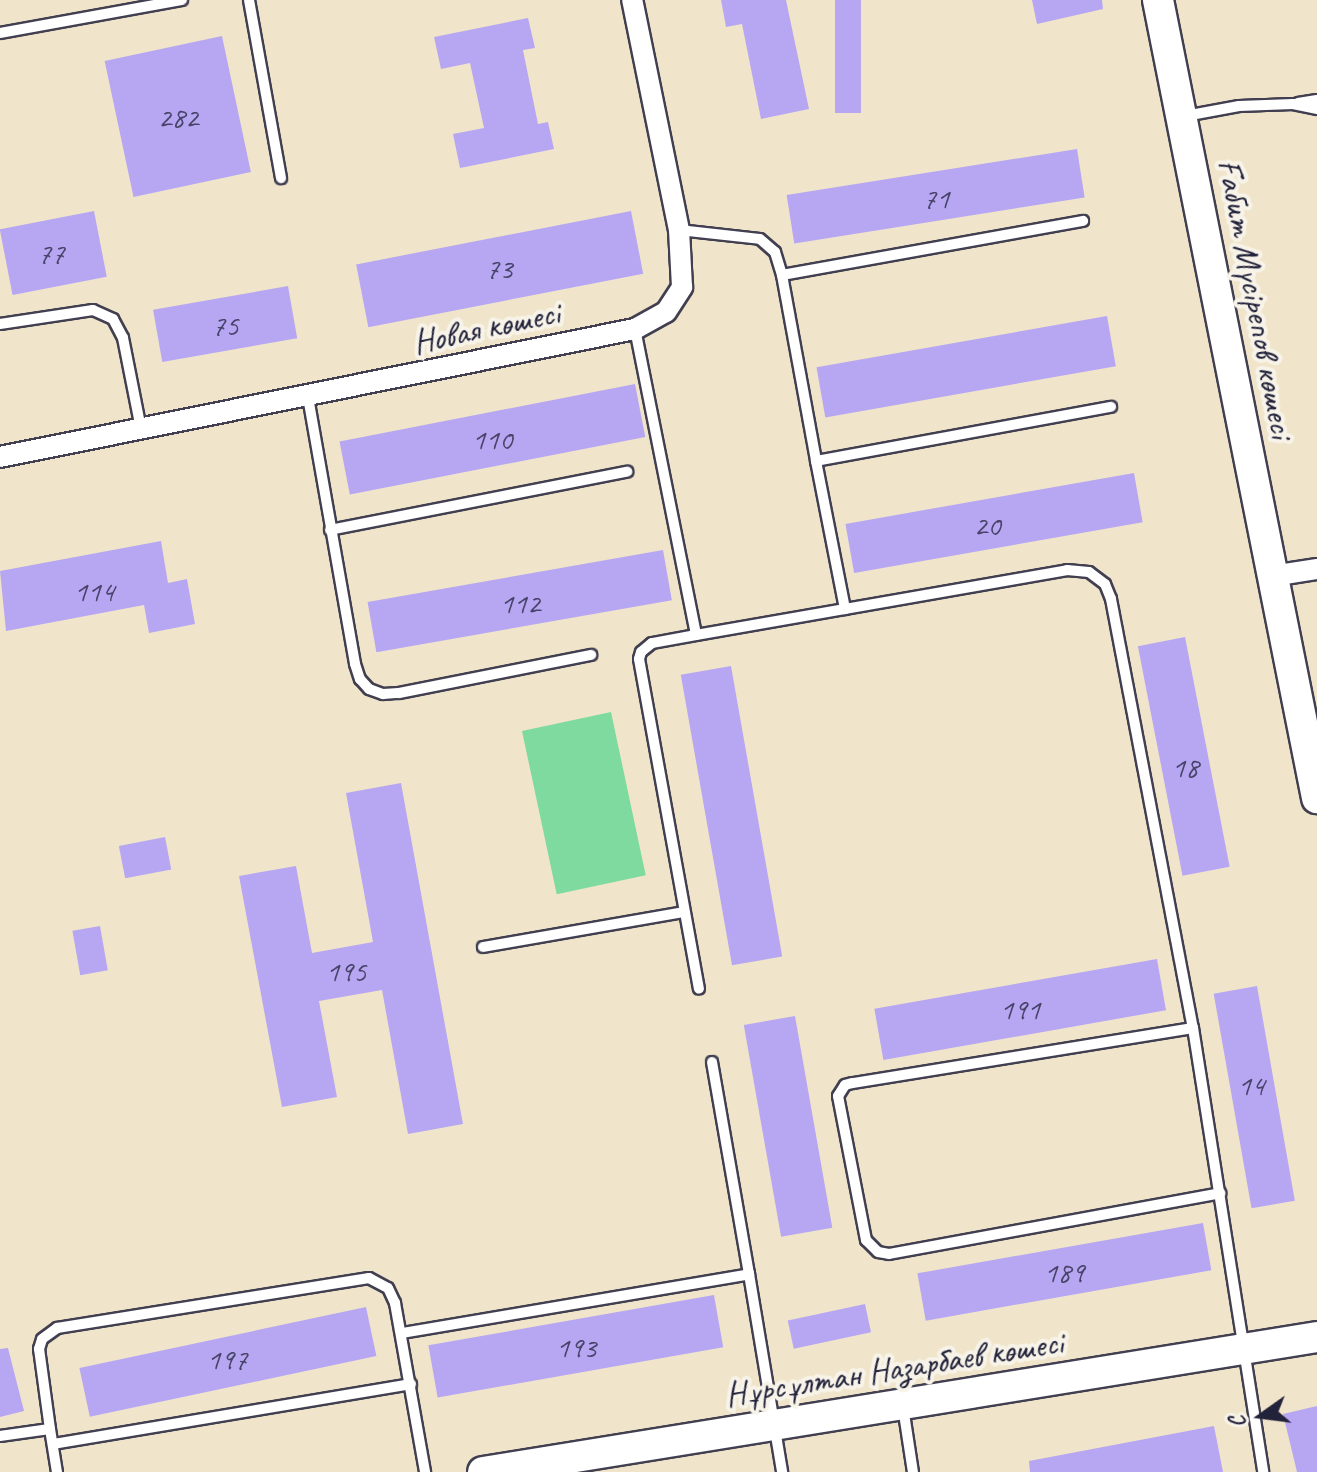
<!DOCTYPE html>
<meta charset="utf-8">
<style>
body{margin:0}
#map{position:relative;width:1317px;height:1472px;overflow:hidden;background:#f0e5ca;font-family:Caveat,sans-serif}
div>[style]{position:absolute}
.green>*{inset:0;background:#7fdaa0;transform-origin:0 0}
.building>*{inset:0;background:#b7a7f3;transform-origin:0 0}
.roads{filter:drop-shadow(2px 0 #413f50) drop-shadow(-2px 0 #413f50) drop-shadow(0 2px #413f50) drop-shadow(0 -2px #413f50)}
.lane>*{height:10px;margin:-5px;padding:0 5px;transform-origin:5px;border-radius:5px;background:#fff}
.street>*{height:20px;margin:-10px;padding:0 10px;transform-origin:10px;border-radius:10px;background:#fff}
.secondary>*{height:30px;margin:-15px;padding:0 15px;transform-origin:15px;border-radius:15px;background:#fff}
span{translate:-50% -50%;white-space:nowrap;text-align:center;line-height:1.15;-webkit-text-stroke:8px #f7f3e8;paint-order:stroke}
.number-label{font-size:30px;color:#474369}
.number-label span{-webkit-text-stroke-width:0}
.street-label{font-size:34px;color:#22223b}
.north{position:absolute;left:1221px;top:1376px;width:80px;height:80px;-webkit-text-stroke:6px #f7f3e8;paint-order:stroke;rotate:256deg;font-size:22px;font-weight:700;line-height:32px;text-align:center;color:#22223b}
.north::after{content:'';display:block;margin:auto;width:28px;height:36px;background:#22223b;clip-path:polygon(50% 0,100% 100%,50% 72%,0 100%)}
</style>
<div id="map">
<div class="green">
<div style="left:611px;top:712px;width:167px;height:91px;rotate:78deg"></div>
</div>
<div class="building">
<div style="clip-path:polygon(721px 0,786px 0,809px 109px,761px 119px,742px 24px,726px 27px)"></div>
<div style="left:835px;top:0;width:26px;height:113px"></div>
<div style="clip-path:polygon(1032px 0,1102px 0,1103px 9px,1037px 24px)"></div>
<div style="clip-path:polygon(528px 18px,535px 48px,523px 50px,538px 124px,548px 122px,554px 149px,460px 168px,453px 134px,484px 128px,470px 63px,441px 69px,434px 37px)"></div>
<div style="left:222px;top:36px;width:139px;height:120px;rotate:78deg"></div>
<div style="left:1077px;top:149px;width:49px;height:294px;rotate:81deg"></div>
<div style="left:94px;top:211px;width:67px;height:96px;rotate:79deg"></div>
<div style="left:631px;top:211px;width:64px;height:280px;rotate:79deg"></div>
<div style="left:288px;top:286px;width:53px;height:137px;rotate:80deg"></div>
<div style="left:1107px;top:316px;width:51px;height:295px;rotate:80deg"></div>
<div style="left:635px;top:384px;width:54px;height:301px;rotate:79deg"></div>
<div style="left:1134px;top:473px;width:50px;height:293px;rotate:80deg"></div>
<div style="clip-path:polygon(161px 541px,168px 583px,187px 579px,195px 624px,149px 633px,144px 605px,6px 631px,0 571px)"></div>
<div style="left:663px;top:550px;width:51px;height:300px;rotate:80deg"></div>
<div style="left:1185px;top:637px;width:234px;height:48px;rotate:79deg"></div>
<div style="left:731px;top:666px;width:295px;height:51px;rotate:80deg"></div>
<div style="clip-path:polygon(401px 783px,463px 1124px,408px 1134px,382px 990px,319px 1001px,337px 1097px,282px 1107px,239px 876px,296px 866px,312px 953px,373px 942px,346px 793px)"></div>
<div style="left:165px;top:837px;width:33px;height:47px;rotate:79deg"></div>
<div style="left:100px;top:926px;width:45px;height:28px;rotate:80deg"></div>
<div style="left:1157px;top:959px;width:52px;height:287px;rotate:80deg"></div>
<div style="left:1257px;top:986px;width:218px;height:44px;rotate:80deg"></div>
<div style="left:795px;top:1016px;width:215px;height:52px;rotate:80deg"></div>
<div style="left:1203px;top:1223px;width:48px;height:290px;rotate:80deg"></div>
<div style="left:714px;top:1295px;width:53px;height:290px;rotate:80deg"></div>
<div style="left:865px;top:1304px;width:29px;height:79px;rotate:78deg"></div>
<div style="left:366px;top:1307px;width:50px;height:293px;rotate:78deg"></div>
<div style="clip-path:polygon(8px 1348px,24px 1411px,0 1417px,0 1349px)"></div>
<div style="clip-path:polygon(1317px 1406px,1317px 1472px,1297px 1472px,1283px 1414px)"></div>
<div style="clip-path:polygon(1214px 1426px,1223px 1472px,1030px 1472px,1029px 1461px)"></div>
</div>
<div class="roads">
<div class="lane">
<div style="left:249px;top:0;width:181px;rotate:79.8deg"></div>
<div style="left:0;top:33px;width:185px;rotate:-10.3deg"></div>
<div style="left:1298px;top:103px;width:19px;rotate:-9deg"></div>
<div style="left:1185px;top:116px;width:55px;rotate:-10.5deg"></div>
<div style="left:1239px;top:106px;width:54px;rotate:-2.1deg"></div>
<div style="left:1293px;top:104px;width:25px;rotate:12deg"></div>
<div style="left:679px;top:230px;width:81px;rotate:6.3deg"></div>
<div style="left:760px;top:239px;width:20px;rotate:41deg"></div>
<div style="left:775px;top:252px;width:24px;rotate:73deg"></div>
<div style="left:782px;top:275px;width:306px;rotate:-10.2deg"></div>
<div style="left:782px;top:275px;width:189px;rotate:79.6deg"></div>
<div style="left:816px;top:461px;width:300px;rotate:-10.4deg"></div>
<div style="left:0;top:324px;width:94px;rotate:-8.6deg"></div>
<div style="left:93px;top:310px;width:22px;rotate:24deg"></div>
<div style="left:113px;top:319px;width:21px;rotate:62deg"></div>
<div style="left:123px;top:338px;width:93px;rotate:78.8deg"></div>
<div style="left:635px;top:329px;width:312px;rotate:78.7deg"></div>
<div style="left:696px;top:635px;width:45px;rotate:169.7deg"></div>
<div style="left:652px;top:643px;width:14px;rotate:141deg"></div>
<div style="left:641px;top:652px;width:7px;rotate:106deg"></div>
<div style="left:639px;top:659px;width:335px;rotate:79.7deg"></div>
<div style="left:308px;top:397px;width:271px;rotate:80deg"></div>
<div style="left:355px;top:664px;width:16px;rotate:72deg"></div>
<div style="left:360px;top:679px;width:13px;rotate:48deg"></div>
<div style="left:369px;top:689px;width:15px;rotate:20deg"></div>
<div style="left:383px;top:694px;width:16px;rotate:-4deg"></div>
<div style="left:399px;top:693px;width:196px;rotate:-11.2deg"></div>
<div style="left:816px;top:461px;width:151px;rotate:78.9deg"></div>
<div style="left:330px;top:530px;width:303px;rotate:-11.1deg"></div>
<div style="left:696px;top:635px;width:377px;rotate:-9.9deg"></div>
<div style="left:1067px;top:570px;width:22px;rotate:5deg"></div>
<div style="left:1089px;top:572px;width:20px;rotate:37deg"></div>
<div style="left:1105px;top:584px;width:16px;rotate:68deg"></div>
<div style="left:1111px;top:599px;width:437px;rotate:79.2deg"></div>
<div style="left:1193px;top:1028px;width:449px;rotate:81deg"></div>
<div style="left:483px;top:947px;width:204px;rotate:-9.9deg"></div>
<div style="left:1193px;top:1028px;width:345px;rotate:170.8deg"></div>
<div style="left:852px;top:1083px;width:7px;rotate:164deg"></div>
<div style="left:845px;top:1085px;width:13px;rotate:122deg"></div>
<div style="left:838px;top:1096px;width:147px;rotate:79deg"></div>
<div style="left:866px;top:1240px;width:17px;rotate:45deg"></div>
<div style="left:878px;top:1252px;width:11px;rotate:10deg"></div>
<div style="left:889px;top:1254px;width:337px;rotate:-10.4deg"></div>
<div style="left:712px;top:1062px;width:215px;rotate:80.1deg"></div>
<div style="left:402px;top:1333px;width:352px;rotate:-9.6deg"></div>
<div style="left:749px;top:1274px;width:201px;rotate:80.5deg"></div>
<div style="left:903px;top:1407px;width:66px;rotate:81.3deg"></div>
<div style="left:50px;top:1429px;width:81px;rotate:-97.8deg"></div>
<div style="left:39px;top:1349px;width:10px;rotate:-73deg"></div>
<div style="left:42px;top:1339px;width:19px;rotate:-36deg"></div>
<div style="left:57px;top:1328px;width:316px;rotate:-9.1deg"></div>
<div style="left:369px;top:1278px;width:21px;rotate:28deg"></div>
<div style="left:388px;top:1288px;width:17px;rotate:65deg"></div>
<div style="left:395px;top:1303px;width:172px;rotate:79.9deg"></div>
<div style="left:0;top:1436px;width:50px;rotate:-8deg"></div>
<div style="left:50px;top:1429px;width:44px;rotate:80.8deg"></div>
<div style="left:53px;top:1444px;width:363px;rotate:-9.5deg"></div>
</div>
<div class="street">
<div style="left:0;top:457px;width:648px;rotate:-11.4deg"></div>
<div style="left:635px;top:329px;width:35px;rotate:-29deg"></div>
<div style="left:666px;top:312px;width:30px;rotate:-57deg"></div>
<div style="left:682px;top:287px;width:57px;rotate:-93deg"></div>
<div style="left:679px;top:230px;width:235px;rotate:-101.5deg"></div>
<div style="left:1272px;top:576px;width:46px;rotate:-8.8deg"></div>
</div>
<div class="secondary">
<div style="left:1158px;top:0;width:814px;rotate:78.73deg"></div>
<div style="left:483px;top:1472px;width:845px;rotate:-9.19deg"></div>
</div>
</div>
<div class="number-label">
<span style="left:178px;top:117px">282</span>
<span style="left:936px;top:198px">71</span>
<span style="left:51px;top:253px">77</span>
<span style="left:499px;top:268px">73</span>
<span style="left:225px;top:325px">75</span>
<span style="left:492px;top:439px">110</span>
<span style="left:987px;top:525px">20</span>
<span style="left:94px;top:591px">114</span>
<span style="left:520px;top:603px">112</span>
<span style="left:1185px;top:767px">18</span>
<span style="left:346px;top:971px">195</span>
<span style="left:1020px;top:1009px">191</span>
<span style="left:1251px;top:1085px">14</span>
<span style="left:1064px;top:1272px">189</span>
<span style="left:576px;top:1347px">193</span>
<span style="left:227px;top:1359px">197</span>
</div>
<div class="street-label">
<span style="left:1256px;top:298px;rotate:79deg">Ғабит Мүсірепов көшесі</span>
<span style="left:486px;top:327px;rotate:-12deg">Новая көшесі</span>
<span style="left:894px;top:1368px;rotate:-9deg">Нұрсұлтан Назарбаев көшесі</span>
</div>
<div class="north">С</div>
</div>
